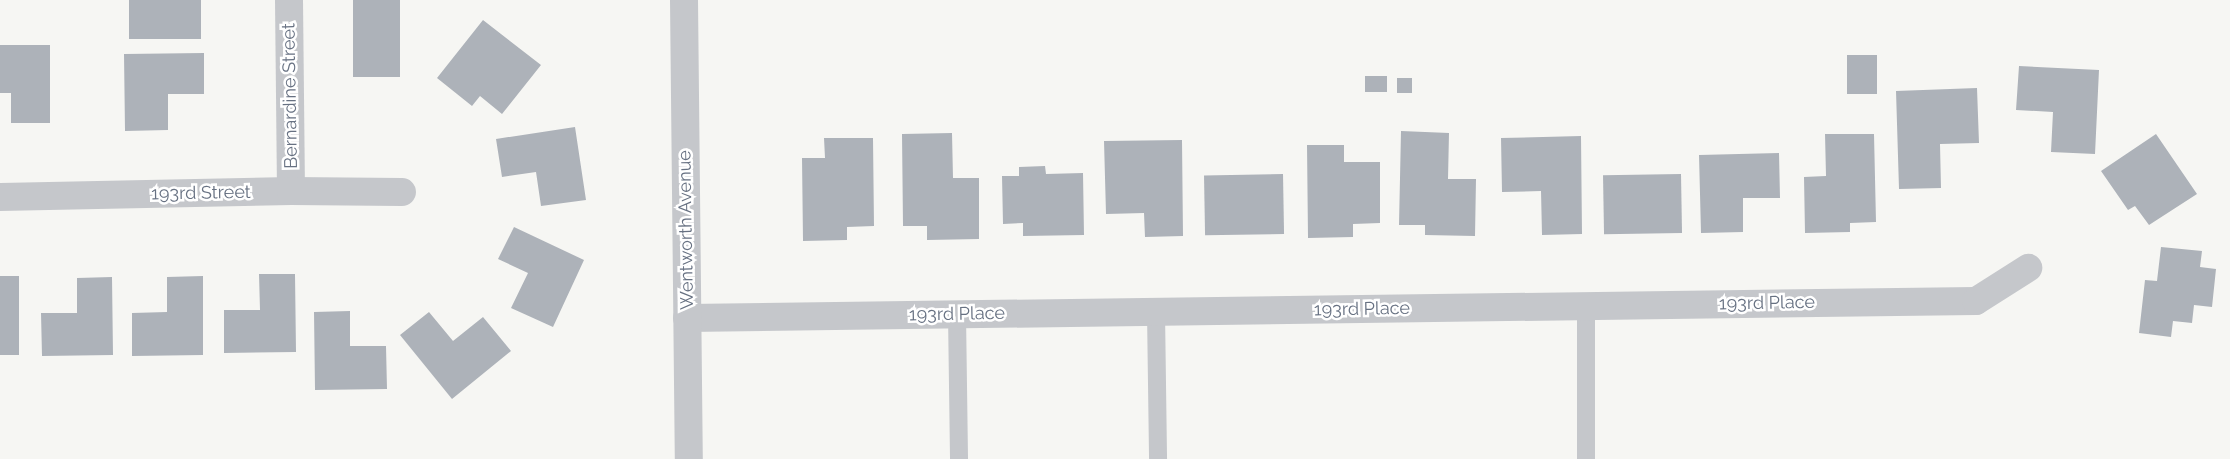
<!DOCTYPE html>
<style>
body{margin:0}
#map{position:relative;width:2230px;height:459px;overflow:hidden;background:#f6f6f3;font-family:Raleway,sans-serif}
div>[style]{position:absolute}
.building>*{inset:0;background:#adb2b9;transform-origin:0 0}
.service>*{height:18px;margin:-9px;padding:0 9px;transform-origin:9px;border-radius:9px;background:#c5c7cb}
.minor>*{height:28px;margin:-14px;padding:0 14px;transform-origin:14px;border-radius:14px;background:#c5c7cb}
.tertiary>*{height:28px;margin:-14px;padding:0 14px;transform-origin:14px;border-radius:14px;background:#c5c7cb}
span{translate:-50% -50%;white-space:nowrap;text-align:center;line-height:1.15;-webkit-text-stroke:5px #fff;paint-order:stroke}
.street-label{font-size:18px;color:#677182}
</style>
<div id="map">
<div class="building">
<div style="left:129px;top:0;width:72px;height:39px"></div>
<div style="left:353px;top:0;width:47px;height:77px"></div>
<div style="clip-path:polygon(483px 20px,541px 65px,502px 114px,480px 96px,472px 106px,437px 78px)"></div>
<div style="clip-path:polygon(0 45px,50px 45px,50px 123px,11px 123px,11px 93px,0 93px)"></div>
<div style="clip-path:polygon(204px 53px,204px 94px,168px 94px,168px 130px,125px 131px,124px 54px)"></div>
<div style="left:1847px;top:55px;width:30px;height:39px"></div>
<div style="clip-path:polygon(2019px 66px,2099px 70px,2095px 154px,2051px 152px,2053px 112px,2016px 110px)"></div>
<div style="left:1387px;top:76px;width:16px;height:22px;rotate:90deg"></div>
<div style="left:1397px;top:78px;width:15px;height:15px"></div>
<div style="clip-path:polygon(1977px 88px,1979px 143px,1940px 144px,1941px 188px,1899px 189px,1896px 91px)"></div>
<div style="clip-path:polygon(575px 127px,586px 200px,541px 206px,536px 172px,502px 177px,496px 139px)"></div>
<div style="clip-path:polygon(1401px 131px,1449px 133px,1448px 179px,1476px 179px,1475px 236px,1425px 235px,1425px 225px,1399px 225px)"></div>
<div style="clip-path:polygon(952px 133px,953px 178px,979px 178px,979px 239px,927px 240px,927px 226px,903px 226px,902px 134px)"></div>
<div style="clip-path:polygon(1825px 134px,1874px 134px,1876px 222px,1850px 223px,1850px 232px,1805px 233px,1804px 177px,1826px 176px)"></div>
<div style="clip-path:polygon(2156px 134px,2197px 194px,2149px 225px,2135px 206px,2128px 210px,2101px 171px)"></div>
<div style="clip-path:polygon(1581px 136px,1582px 234px,1542px 235px,1541px 191px,1502px 192px,1501px 138px)"></div>
<div style="clip-path:polygon(824px 138px,873px 138px,874px 226px,847px 227px,847px 240px,803px 241px,802px 158px,825px 158px)"></div>
<div style="clip-path:polygon(1182px 140px,1183px 236px,1145px 237px,1144px 213px,1106px 214px,1104px 141px)"></div>
<div style="clip-path:polygon(1307px 145px,1344px 145px,1344px 162px,1380px 162px,1380px 223px,1353px 224px,1353px 237px,1308px 238px)"></div>
<div style="clip-path:polygon(1779px 153px,1780px 198px,1743px 198px,1743px 232px,1701px 233px,1699px 155px)"></div>
<div style="clip-path:polygon(1045px 166px,1046px 174px,1083px 173px,1084px 235px,1023px 236px,1023px 223px,1003px 224px,1002px 176px,1019px 176px,1019px 167px)"></div>
<div style="left:1283px;top:174px;width:60px;height:79px;rotate:89deg"></div>
<div style="left:1681px;top:174px;width:59px;height:78px;rotate:89deg"></div>
<div style="clip-path:polygon(514px 227px,584px 260px,553px 327px,511px 308px,528px 273px,498px 259px)"></div>
<div style="clip-path:polygon(2161px 247px,2202px 251px,2200px 267px,2216px 269px,2212px 307px,2194px 305px,2192px 323px,2173px 321px,2171px 337px,2139px 333px,2145px 280px,2157px 281px)"></div>
<div style="clip-path:polygon(259px 274px,295px 274px,296px 352px,224px 353px,224px 310px,260px 310px)"></div>
<div style="left:0;top:276px;width:19px;height:79px"></div>
<div style="clip-path:polygon(203px 276px,203px 355px,132px 356px,132px 313px,167px 312px,167px 277px)"></div>
<div style="clip-path:polygon(112px 277px,113px 355px,42px 356px,41px 313px,77px 313px,77px 278px)"></div>
<div style="clip-path:polygon(350px 311px,350px 346px,386px 346px,387px 389px,315px 390px,314px 312px)"></div>
<div style="clip-path:polygon(429px 312px,453px 341px,483px 317px,511px 351px,452px 399px,400px 335px)"></div>
</div>
<div class="service">
<div style="left:1586px;top:305px;width:154px;rotate:90deg"></div>
<div style="left:1156px;top:312px;width:147px;rotate:89.2deg"></div>
<div style="left:957px;top:314px;width:145px;rotate:89.2deg"></div>
</div>
<div class="minor">
<div style="left:289px;top:0;width:191px;rotate:89.4deg"></div>
<div style="left:0;top:197px;width:291px;rotate:-1.2deg"></div>
<div style="left:291px;top:191px;width:111px;rotate:0.5deg"></div>
<div style="left:687px;top:318px;width:1289px;rotate:-0.76deg"></div>
<div style="left:1976px;top:301px;width:62px;rotate:-32.4deg"></div>
</div>
<div class="tertiary">
<div style="left:684px;top:0;width:459px;rotate:89.4deg"></div>
</div>
<div class="street-label">
<span style="left:290px;top:96px;rotate:-91deg">Bernardine Street</span>
<span style="left:201px;top:193px;rotate:-1deg">193rd Street</span>
<span style="left:686px;top:230px;rotate:-91deg">Wentworth Avenue</span>
<span style="left:1767px;top:303px;rotate:-1deg">193rd Place</span>
<span style="left:1362px;top:309px;rotate:-1deg">193rd Place</span>
<span style="left:957px;top:314px;rotate:-1deg">193rd Place</span>
</div>
</div>
